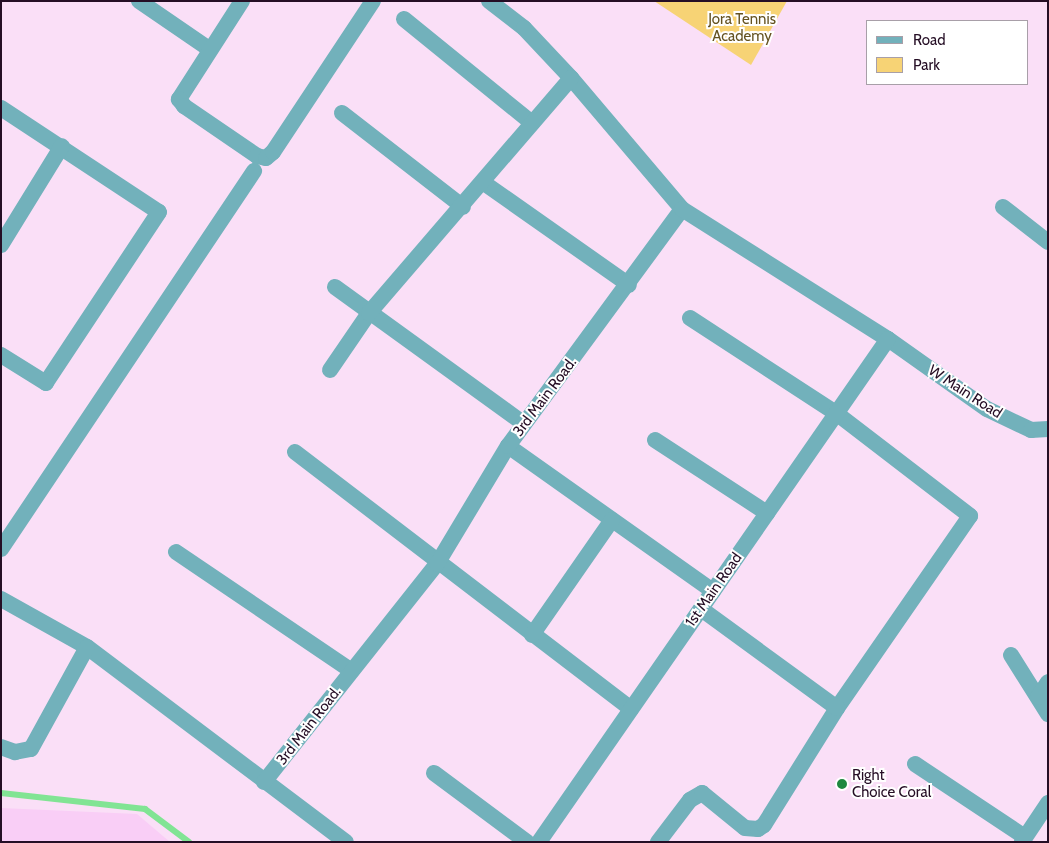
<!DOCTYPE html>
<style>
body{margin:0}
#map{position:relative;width:1049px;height:843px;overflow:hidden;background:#fadff7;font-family:Cabin,sans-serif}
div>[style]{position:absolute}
.built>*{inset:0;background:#f9cef6}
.green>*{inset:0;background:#f7d375}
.stream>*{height:6px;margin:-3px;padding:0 3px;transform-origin:3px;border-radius:3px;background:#81e494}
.street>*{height:16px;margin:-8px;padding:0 8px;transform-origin:8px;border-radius:8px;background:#72b1bb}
.dots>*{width:14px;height:14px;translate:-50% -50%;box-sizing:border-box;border:2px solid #fff;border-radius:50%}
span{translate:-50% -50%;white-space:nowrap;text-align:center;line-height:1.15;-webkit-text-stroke:4px #fff;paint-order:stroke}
.park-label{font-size:15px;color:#645221}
.street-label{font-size:15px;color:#250e25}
.poi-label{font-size:15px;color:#250e25}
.left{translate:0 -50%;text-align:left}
.frame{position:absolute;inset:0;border:2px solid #250e25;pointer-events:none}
.legend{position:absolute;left:866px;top:20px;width:162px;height:65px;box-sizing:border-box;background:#fff;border:1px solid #a89fa8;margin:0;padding:6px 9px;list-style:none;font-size:15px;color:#250e25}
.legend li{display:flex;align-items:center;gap:10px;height:25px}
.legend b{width:25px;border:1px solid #a89fa8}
</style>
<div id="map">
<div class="built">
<div style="clip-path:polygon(1px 808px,137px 814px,170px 842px,1px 842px)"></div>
</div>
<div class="green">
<div style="clip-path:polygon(654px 1px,787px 1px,751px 65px)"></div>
</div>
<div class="stream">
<div style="left:1px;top:793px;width:145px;rotate:6.3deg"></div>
<div style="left:145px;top:809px;width:55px;rotate:36.9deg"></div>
</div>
<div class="street">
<div style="left:139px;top:1px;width:85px;rotate:34.4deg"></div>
<div style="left:242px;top:1px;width:117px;rotate:122.7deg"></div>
<div style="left:179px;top:99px;width:9px;rotate:54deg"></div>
<div style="left:184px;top:106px;width:88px;rotate:34.4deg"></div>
<div style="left:257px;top:156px;width:9px;rotate:13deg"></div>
<div style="left:266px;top:158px;width:9px;rotate:-41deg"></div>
<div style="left:273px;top:152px;width:181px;rotate:-56.5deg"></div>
<div style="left:489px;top:1px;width:44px;rotate:37.6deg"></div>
<div style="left:524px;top:28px;width:69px;rotate:46.8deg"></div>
<div style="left:571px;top:78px;width:172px;rotate:49.7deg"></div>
<div style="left:404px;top:19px;width:165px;rotate:39.1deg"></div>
<div style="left:1px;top:108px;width:189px;rotate:33.4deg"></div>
<div style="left:159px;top:212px;width:205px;rotate:123.5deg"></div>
<div style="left:46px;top:383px;width:53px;rotate:-148.1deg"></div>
<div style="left:342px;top:113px;width:153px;rotate:37.8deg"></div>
<div style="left:484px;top:183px;width:177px;rotate:35.1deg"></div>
<div style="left:1003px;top:207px;width:57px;rotate:37.9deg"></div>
<div style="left:1px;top:245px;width:116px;rotate:-58.4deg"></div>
<div style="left:335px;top:287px;width:233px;rotate:35.9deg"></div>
<div style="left:690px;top:318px;width:174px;rotate:33.1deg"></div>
<div style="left:836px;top:413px;width:169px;rotate:37.5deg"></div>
<div style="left:970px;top:516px;width:234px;rotate:124.7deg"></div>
<div style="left:330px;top:370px;width:69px;rotate:-55.6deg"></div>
<div style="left:369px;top:313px;width:310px;rotate:-49.3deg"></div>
<div style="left:655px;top:440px;width:134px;rotate:33.1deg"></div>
<div style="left:508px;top:446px;width:251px;rotate:35.3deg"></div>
<div style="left:295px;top:452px;width:423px;rotate:37.4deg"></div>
<div style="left:1px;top:549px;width:455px;rotate:-56.2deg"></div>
<div style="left:176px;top:552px;width:212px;rotate:34.1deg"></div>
<div style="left:1px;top:599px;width:98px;rotate:29.2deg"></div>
<div style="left:87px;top:647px;width:324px;rotate:37deg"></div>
<div style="left:532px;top:635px;width:140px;rotate:-55.2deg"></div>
<div style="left:1011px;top:655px;width:70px;rotate:57.9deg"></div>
<div style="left:1038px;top:697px;width:18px;rotate:-56deg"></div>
<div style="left:1px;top:747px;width:15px;rotate:20deg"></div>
<div style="left:15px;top:752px;width:16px;rotate:-11deg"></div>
<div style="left:31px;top:749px;width:116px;rotate:-61.2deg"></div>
<div style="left:915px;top:764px;width:132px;rotate:33.6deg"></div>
<div style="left:434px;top:773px;width:116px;rotate:36.6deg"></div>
<div style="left:264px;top:782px;width:278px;rotate:-51.6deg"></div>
<div style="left:437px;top:564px;width:138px;rotate:-59deg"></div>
<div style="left:508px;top:446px;width:294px;rotate:-53.7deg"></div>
<div style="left:682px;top:209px;width:244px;rotate:32.3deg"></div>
<div style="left:888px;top:339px;width:121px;rotate:35.3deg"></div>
<div style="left:987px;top:409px;width:49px;rotate:25.5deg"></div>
<div style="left:1031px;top:430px;width:17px;rotate:-3deg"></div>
<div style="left:539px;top:842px;width:612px;rotate:-55.25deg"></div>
<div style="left:658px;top:842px;width:53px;rotate:-52.7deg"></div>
<div style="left:690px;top:800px;width:14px;rotate:-30deg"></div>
<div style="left:702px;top:793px;width:55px;rotate:39.1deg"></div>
<div style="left:745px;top:828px;width:13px;rotate:4deg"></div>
<div style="left:758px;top:829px;width:7px;rotate:-34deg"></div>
<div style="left:764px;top:825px;width:138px;rotate:-58deg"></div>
<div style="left:837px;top:708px;width:168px;rotate:-143.9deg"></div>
<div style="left:1022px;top:842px;width:47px;rotate:-56.3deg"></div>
</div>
<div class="dots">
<div style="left:842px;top:784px;background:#1e883f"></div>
</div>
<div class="park-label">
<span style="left:742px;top:28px">Jora Tennis<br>Academy</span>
</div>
<div class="street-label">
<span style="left:965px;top:392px;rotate:33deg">W Main Road</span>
<span style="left:545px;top:397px;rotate:-53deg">3rd Main Road.</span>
<span style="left:714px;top:590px;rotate:-55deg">1st Main Road</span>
<span style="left:309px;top:726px;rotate:-52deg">3rd Main Road.</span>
</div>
<div class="poi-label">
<span class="left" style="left:852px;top:784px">Right<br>Choice Coral</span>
</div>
<div class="frame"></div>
<ul class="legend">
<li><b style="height:6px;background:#72b1bb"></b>Road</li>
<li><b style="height:14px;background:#f7d375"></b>Park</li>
</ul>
</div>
